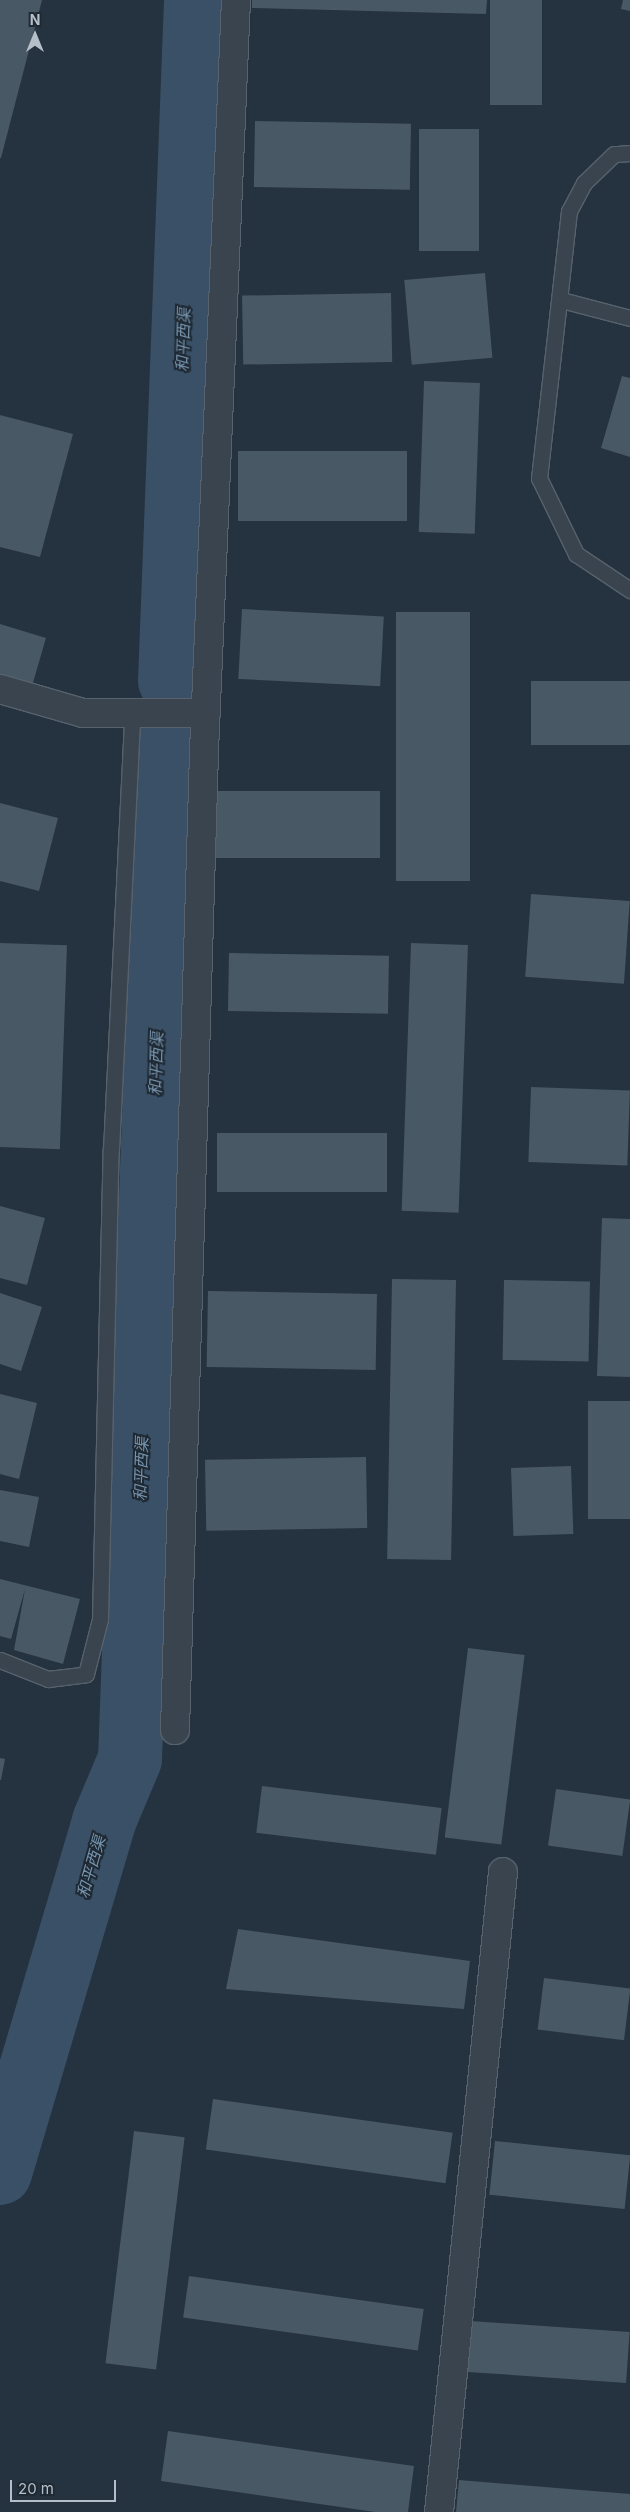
<!DOCTYPE html>
<meta charset="utf-8">
<style>
body{margin:0}
#map{position:relative;width:630px;height:2512px;overflow:hidden;background:#25323f;font-family:Inter,"Noto Sans SC",sans-serif}
div>[style]{position:absolute}
.river>*{height:64px;margin:-32px;padding:0 32px;transform-origin:32px;border-radius:32px;background:#395066}
.building>*{inset:0;background:#495865;transform-origin:0 0}
.roads{filter:drop-shadow(1px 0 #57626c) drop-shadow(-1px 0 #57626c) drop-shadow(0 1px #57626c) drop-shadow(0 -1px #57626c)}
.service>*{height:15px;margin:-7.5px;padding:0 7.5px;transform-origin:7.5px;border-radius:7.5px;background:#39444f}
.minor>*{height:28px;margin:-14px;padding:0 14px;transform-origin:14px;border-radius:14px;background:#39444f}
span{translate:-50% -50%;white-space:nowrap;text-align:center;line-height:1.15;-webkit-text-stroke:4px #1e2934;paint-order:stroke}
.water-label{font-size:16px;color:#7693ac;font-style:italic}
.north{position:absolute;left:10px;top:10px;width:50px;height:50px;-webkit-text-stroke:4px #1e2934;paint-order:stroke;rotate:0deg;font-size:14px;font-weight:700;line-height:20px;text-align:center;color:#b5bfc9}
.north::after{content:'';display:block;margin:auto;width:18px;height:22px;background:#b5bfc9;clip-path:polygon(50% 0,100% 100%,50% 72%,0 100%)}
.scale{position:absolute;left:10px;top:2480px;width:106px;height:22px;box-sizing:border-box;border:2px solid #b5bfc9;border-top:0;padding-left:6px;font-size:15px;line-height:18px;white-space:nowrap;color:#b5bfc9;-webkit-text-stroke:4px #1e2934;paint-order:stroke}
</style>
<div id="map">
<div class="river">
<div style="left:170px;top:681px;width:681px;rotate:-87.81deg"></div>
<div style="left:0;top:2173px;width:367px;rotate:-73.5deg"></div>
<div style="left:104px;top:1821px;width:67px;rotate:-67.2deg"></div>
<div style="left:130px;top:1759px;width:1016px;rotate:-87.86deg"></div>
</div>
<div class="building">
<div style="clip-path:polygon(0 0,42px 0,1px 158px,0 158px)"></div>
<div style="clip-path:polygon(252px 0,487px 0,486px 14px,252px 8px)"></div>
<div style="left:490px;top:0;width:52px;height:105px"></div>
<div style="clip-path:polygon(623px 0,630px 0,630px 11px,621px 9px)"></div>
<div style="left:255px;top:121px;width:156px;height:66px;rotate:1deg"></div>
<div style="left:479px;top:129px;width:122px;height:60px;rotate:90deg"></div>
<div style="left:485px;top:273px;width:85px;height:81px;rotate:85deg"></div>
<div style="left:391px;top:293px;width:69px;height:149px;rotate:89deg"></div>
<div style="clip-path:polygon(622px 376px,630px 378px,630px 457px,601px 448px)"></div>
<div style="left:424px;top:381px;width:56px;height:151px;rotate:2deg"></div>
<div style="clip-path:polygon(0 415px,73px 434px,40px 557px,0 547px)"></div>
<div style="left:238px;top:451px;width:169px;height:70px"></div>
<div style="left:242px;top:609px;width:142px;height:70px;rotate:3deg"></div>
<div style="left:396px;top:612px;width:74px;height:269px"></div>
<div style="clip-path:polygon(0 624px,46px 638px,32px 686px,0 677px)"></div>
<div style="left:630px;top:681px;width:64px;height:99px;rotate:90deg"></div>
<div style="left:214px;top:791px;width:166px;height:67px"></div>
<div style="clip-path:polygon(0 803px,58px 818px,39px 891px,0 881px)"></div>
<div style="left:531px;top:894px;width:99px;height:83px;rotate:4deg"></div>
<div style="left:0;top:943px;width:67px;height:204px;rotate:2deg"></div>
<div style="left:411px;top:943px;width:57px;height:268px;rotate:2deg"></div>
<div style="left:229px;top:953px;width:160px;height:58px;rotate:1deg"></div>
<div style="left:531px;top:1087px;width:99px;height:75px;rotate:2deg"></div>
<div style="left:217px;top:1133px;width:170px;height:59px"></div>
<div style="clip-path:polygon(0 1206px,45px 1218px,27px 1285px,0 1278px)"></div>
<div style="clip-path:polygon(602px 1218px,630px 1219px,630px 1377px,597px 1376px)"></div>
<div style="left:392px;top:1279px;width:64px;height:280px;rotate:1deg"></div>
<div style="left:504px;top:1280px;width:86px;height:80px;rotate:1deg"></div>
<div style="left:208px;top:1291px;width:169px;height:76px;rotate:1deg"></div>
<div style="clip-path:polygon(0 1293px,42px 1307px,21px 1371px,0 1364px)"></div>
<div style="clip-path:polygon(0 1394px,37px 1403px,19px 1479px,0 1474px)"></div>
<div style="left:630px;top:1401px;width:118px;height:42px;rotate:90deg"></div>
<div style="left:366px;top:1457px;width:71px;height:161px;rotate:89deg"></div>
<div style="left:571px;top:1466px;width:68px;height:60px;rotate:88deg"></div>
<div style="clip-path:polygon(0 1490px,39px 1497px,29px 1547px,0 1541px)"></div>
<div style="clip-path:polygon(0 1579px,80px 1599px,63px 1664px,14px 1650px,25px 1589px,11px 1639px,0 1636px)"></div>
<div style="left:468px;top:1648px;width:57px;height:191px;rotate:7deg"></div>
<div style="clip-path:polygon(0 1758px,5px 1759px,1px 1780px,0 1780px)"></div>
<div style="left:262px;top:1786px;width:181px;height:47px;rotate:7deg"></div>
<div style="left:556px;top:1789px;width:75px;height:57px;rotate:8deg"></div>
<div style="clip-path:polygon(238px 1929px,470px 1961px,464px 2009px,226px 1989px)"></div>
<div style="left:544px;top:1978px;width:87px;height:52px;rotate:7deg"></div>
<div style="left:213px;top:2099px;width:242px;height:51px;rotate:8deg"></div>
<div style="left:134px;top:2131px;width:51px;height:234px;rotate:7deg"></div>
<div style="left:495px;top:2141px;width:136px;height:54px;rotate:6deg"></div>
<div style="left:189px;top:2276px;width:237px;height:42px;rotate:8deg"></div>
<div style="left:471px;top:2321px;width:159px;height:51px;rotate:4deg"></div>
<div style="clip-path:polygon(168px 2431px,414px 2466px,408px 2512px,375px 2512px,161px 2481px)"></div>
<div style="clip-path:polygon(459px 2480px,630px 2494px,630px 2512px,456px 2512px)"></div>
</div>
<div class="roads">
<div class="service">
<div style="left:630px;top:153px;width:16px;rotate:176deg"></div>
<div style="left:614px;top:154px;width:42px;rotate:136deg"></div>
<div style="left:584px;top:183px;width:32px;rotate:118deg"></div>
<div style="left:569px;top:211px;width:269px;rotate:96.4deg"></div>
<div style="left:539px;top:478px;width:85px;rotate:64deg"></div>
<div style="left:576px;top:554px;width:65px;rotate:33.7deg"></div>
<div style="left:561px;top:300px;width:71px;rotate:14.6deg"></div>
<div style="left:0;top:1660px;width:52px;rotate:21.6deg"></div>
<div style="left:48px;top:1679px;width:38px;rotate:-7deg"></div>
<div style="left:86px;top:1674px;width:57px;rotate:-75.7deg"></div>
<div style="left:100px;top:1619px;width:469px;rotate:-88.7deg"></div>
<div style="left:111px;top:1150px;width:438px;rotate:-87.2deg"></div>
</div>
<div class="minor">
<div style="left:0;top:689px;width:86px;rotate:16.1deg"></div>
<div style="left:83px;top:713px;width:123px"></div>
<div style="left:175px;top:1730px;width:979px;rotate:-88.3deg"></div>
<div style="left:204px;top:751px;width:752px;rotate:-87.56deg"></div>
<div style="left:439px;top:2512px;width:643px;rotate:-84.29deg"></div>
</div>
</div>
<div class="water-label">
<span style="left:183px;top:340px;rotate:-88deg">和平西渠</span>
<span style="left:156px;top:1064px;rotate:-88deg">和平西渠</span>
<span style="left:141px;top:1469px;rotate:-88deg">和平西渠</span>
<span style="left:91px;top:1867px;rotate:-74deg">和平西渠</span>
</div>
<div class="north">N</div>
<div class="scale">20 m</div>
</div>
